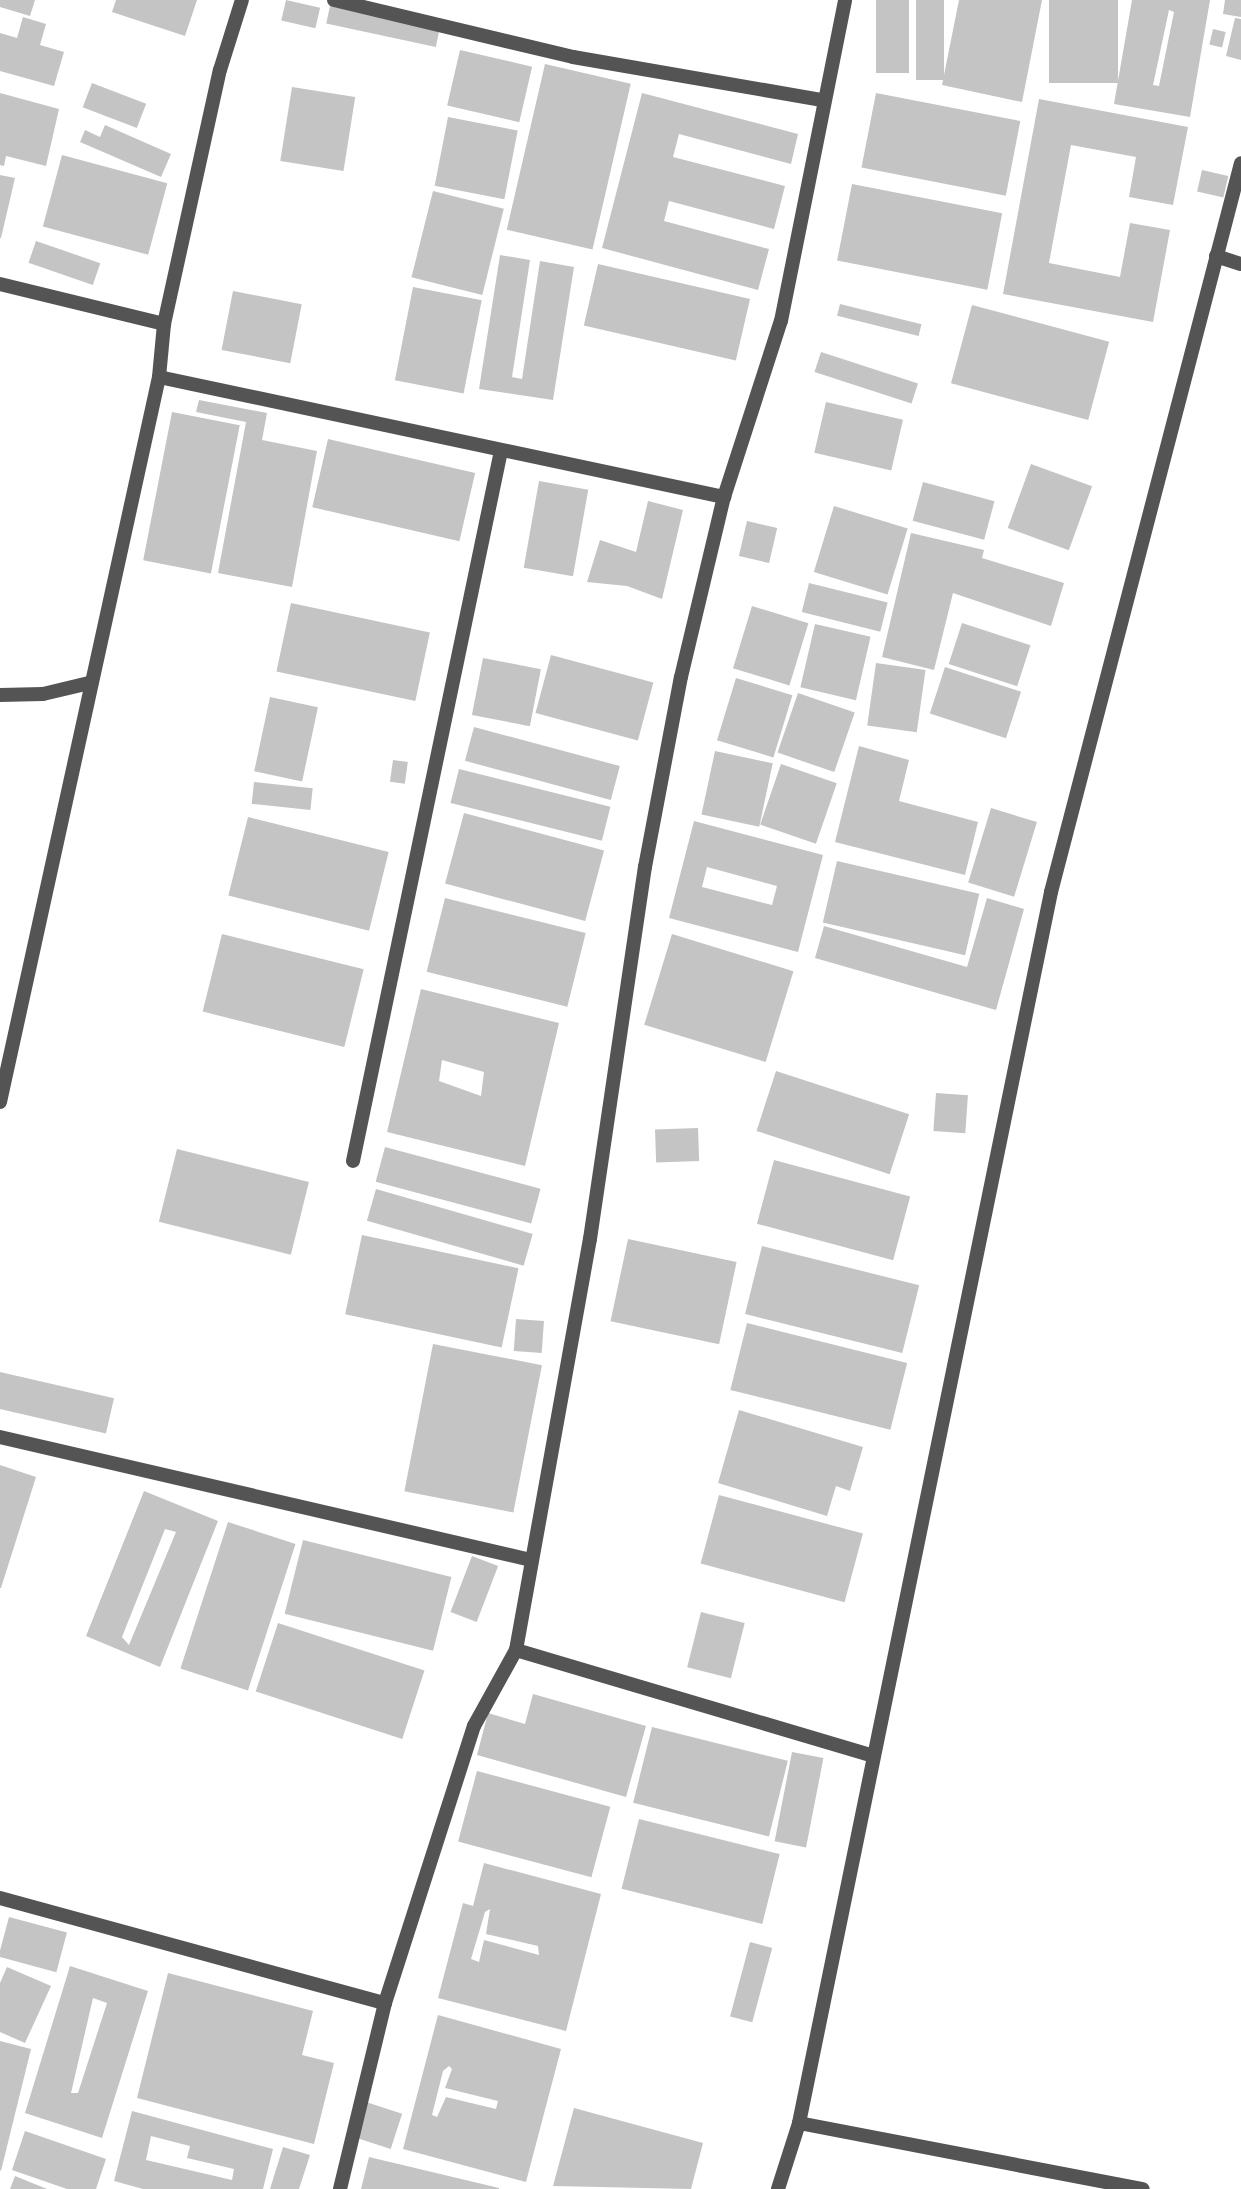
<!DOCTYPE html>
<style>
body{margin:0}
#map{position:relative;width:1241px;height:2189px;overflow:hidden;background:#fff;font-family:Signika,sans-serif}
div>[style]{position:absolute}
.building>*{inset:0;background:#c4c4c4;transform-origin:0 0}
.street>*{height:14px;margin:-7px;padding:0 7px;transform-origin:7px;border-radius:7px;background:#545454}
span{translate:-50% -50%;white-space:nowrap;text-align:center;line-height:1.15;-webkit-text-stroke:7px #fff;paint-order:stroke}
</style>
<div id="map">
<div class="building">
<div style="clip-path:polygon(0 0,35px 0,30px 16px,0 7px)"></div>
<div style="clip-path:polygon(116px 0,197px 0,185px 36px,112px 12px)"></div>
<div style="left:286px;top:0;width:35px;height:21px;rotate:13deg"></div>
<div style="left:876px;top:0;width:33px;height:73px"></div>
<div style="left:916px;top:0;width:28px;height:80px"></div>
<div style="clip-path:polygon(959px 0,1042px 0,1022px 102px,942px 85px)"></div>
<div style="left:1049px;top:0;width:69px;height:83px"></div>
<div style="clip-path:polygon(evenodd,1132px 0,1210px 0,1190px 117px,1114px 104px,1132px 0,1169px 10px,1174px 12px,1159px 86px,1153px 85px,1169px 10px)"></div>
<div style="clip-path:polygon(1225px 0,1241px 0,1241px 17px,1223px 14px)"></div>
<div style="left:330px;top:6px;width:112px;height:18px;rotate:12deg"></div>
<div style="clip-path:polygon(23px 17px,46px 24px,40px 45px,64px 52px,54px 86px,0 71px,0 33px,17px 38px)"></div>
<div style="clip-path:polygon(1235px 18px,1241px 19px,1241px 60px,1226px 56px)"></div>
<div style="left:1213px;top:29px;width:13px;height:16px;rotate:13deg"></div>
<div style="left:460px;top:50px;width:74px;height:57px;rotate:13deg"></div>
<div style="left:545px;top:64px;width:88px;height:170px;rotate:13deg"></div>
<div style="left:92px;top:83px;width:58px;height:26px;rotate:21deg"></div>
<div style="left:292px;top:87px;width:64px;height:75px;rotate:9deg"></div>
<div style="clip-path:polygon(0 93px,59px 109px,46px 166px,6px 156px,4px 166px,0 165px)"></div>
<div style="clip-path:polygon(642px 93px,798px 134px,791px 164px,679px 134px,673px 157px,785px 186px,774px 229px,669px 201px,664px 221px,769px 249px,758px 290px,602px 248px)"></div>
<div style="left:876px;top:93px;width:147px;height:76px;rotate:11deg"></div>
<div style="clip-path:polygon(1039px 99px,1188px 127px,1173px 205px,1129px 197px,1136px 157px,1071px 145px,1049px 263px,1120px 277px,1130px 223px,1170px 230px,1153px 322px,1003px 294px)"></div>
<div style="left:448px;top:117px;width:71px;height:70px;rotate:11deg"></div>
<div style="clip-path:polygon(105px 125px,171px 154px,161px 177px,80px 142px,85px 130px,100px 137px)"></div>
<div style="left:62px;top:155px;width:109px;height:74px;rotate:15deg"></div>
<div style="left:1202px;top:170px;width:27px;height:22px;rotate:13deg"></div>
<div style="clip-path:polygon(0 175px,15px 178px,1px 238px,0 238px)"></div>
<div style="left:852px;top:184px;width:153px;height:78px;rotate:11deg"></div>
<div style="left:433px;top:191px;width:73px;height:89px;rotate:14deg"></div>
<div style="left:36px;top:241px;width:68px;height:23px;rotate:19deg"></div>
<div style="clip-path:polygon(500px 255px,530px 260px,512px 377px,522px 379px,540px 261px,574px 267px,553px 400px,479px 389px)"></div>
<div style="left:598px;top:264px;width:156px;height:63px;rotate:13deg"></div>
<div style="left:413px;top:287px;width:70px;height:95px;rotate:11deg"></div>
<div style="left:233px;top:291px;width:70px;height:60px;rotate:11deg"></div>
<div style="left:840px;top:304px;width:84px;height:12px;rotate:14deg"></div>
<div style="left:972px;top:305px;width:142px;height:81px;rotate:15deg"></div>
<div style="left:821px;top:352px;width:102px;height:21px;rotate:18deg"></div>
<div style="clip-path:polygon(199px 400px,267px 413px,262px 440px,317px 451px,292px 587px,218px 573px,246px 422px,196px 412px)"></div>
<div style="left:826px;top:402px;width:79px;height:52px;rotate:13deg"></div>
<div style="left:172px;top:412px;width:69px;height:151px;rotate:11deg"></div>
<div style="left:328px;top:439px;width:151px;height:70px;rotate:13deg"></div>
<div style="left:1031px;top:464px;width:65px;height:68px;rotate:20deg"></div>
<div style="left:539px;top:481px;width:50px;height:88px;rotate:10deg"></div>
<div style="left:923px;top:482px;width:74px;height:40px;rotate:15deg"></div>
<div style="clip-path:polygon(648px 501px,683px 510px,662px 599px,627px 586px,587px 582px,600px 540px,636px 552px)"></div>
<div style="left:834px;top:506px;width:77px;height:69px;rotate:17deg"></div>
<div style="left:747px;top:521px;width:31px;height:36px;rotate:13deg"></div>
<div style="clip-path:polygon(911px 533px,984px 550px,982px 558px,1064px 583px,1051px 626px,953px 593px,934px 670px,882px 657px)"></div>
<div style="left:809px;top:583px;width:81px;height:30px;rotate:14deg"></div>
<div style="left:291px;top:603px;width:142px;height:70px;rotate:12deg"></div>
<div style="left:752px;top:606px;width:59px;height:65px;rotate:17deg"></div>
<div style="left:962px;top:623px;width:72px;height:43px;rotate:18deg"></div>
<div style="left:815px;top:624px;width:57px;height:65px;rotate:13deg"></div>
<div style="left:551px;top:655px;width:106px;height:60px;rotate:15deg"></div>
<div style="left:483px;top:658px;width:59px;height:58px;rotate:11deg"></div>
<div style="left:876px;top:663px;width:50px;height:63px;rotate:8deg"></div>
<div style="left:945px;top:667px;width:80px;height:49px;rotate:18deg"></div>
<div style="left:736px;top:678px;width:59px;height:65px;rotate:17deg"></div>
<div style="left:798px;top:693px;width:60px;height:63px;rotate:19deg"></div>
<div style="left:270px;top:697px;width:49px;height:76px;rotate:12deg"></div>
<div style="left:474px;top:727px;width:151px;height:35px;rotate:15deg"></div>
<div style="clip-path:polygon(859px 746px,909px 760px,899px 801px,978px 822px,965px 875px,835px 842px)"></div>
<div style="left:715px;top:751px;width:59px;height:65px;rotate:12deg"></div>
<div style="left:393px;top:760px;width:15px;height:22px;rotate:8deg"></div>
<div style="left:781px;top:764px;width:59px;height:64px;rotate:19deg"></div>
<div style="left:459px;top:769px;width:156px;height:35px;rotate:14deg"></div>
<div style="left:254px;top:782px;width:59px;height:22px;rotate:6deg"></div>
<div style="left:991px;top:808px;width:48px;height:78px;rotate:17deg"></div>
<div style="left:464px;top:813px;width:145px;height:73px;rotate:15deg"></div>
<div style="left:248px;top:817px;width:145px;height:81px;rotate:14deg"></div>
<div style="clip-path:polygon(evenodd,694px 821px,823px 855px,798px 952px,669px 918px,694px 821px,707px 867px,777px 886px,772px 905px,702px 887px,707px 867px)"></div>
<div style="left:837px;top:861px;width:146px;height:63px;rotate:13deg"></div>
<div style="left:445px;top:898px;width:145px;height:76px;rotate:14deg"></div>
<div style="clip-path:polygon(987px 898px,1024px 909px,996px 1010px,815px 958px,824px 926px,967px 967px)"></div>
<div style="left:222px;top:934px;width:146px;height:80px;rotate:14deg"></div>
<div style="left:672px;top:934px;width:127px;height:95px;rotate:17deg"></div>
<div style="clip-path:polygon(evenodd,421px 989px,559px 1023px,525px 1166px,387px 1132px,421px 989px,442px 1060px,484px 1072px,481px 1096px,439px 1081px,442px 1060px)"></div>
<div style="left:776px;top:1071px;width:140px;height:63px;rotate:18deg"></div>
<div style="left:936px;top:1093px;width:32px;height:38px;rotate:4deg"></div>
<div style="left:698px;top:1128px;width:33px;height:43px;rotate:88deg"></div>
<div style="left:385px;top:1147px;width:161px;height:36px;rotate:15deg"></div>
<div style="left:177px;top:1149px;width:136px;height:75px;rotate:14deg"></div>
<div style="left:774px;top:1160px;width:141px;height:66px;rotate:15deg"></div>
<div style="left:376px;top:1189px;width:163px;height:33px;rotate:16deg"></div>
<div style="left:362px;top:1235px;width:160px;height:81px;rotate:12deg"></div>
<div style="left:628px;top:1239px;width:111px;height:84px;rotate:12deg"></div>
<div style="left:762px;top:1246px;width:162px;height:70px;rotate:14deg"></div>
<div style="left:516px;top:1319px;width:28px;height:32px;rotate:4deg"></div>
<div style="left:747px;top:1323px;width:165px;height:69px;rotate:14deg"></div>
<div style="left:433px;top:1344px;width:111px;height:150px;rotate:11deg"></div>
<div style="left:0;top:1372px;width:117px;height:36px;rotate:13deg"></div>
<div style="clip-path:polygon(739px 1410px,863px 1447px,850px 1491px,836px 1486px,827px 1516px,718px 1483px)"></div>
<div style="clip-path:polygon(0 1465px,36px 1477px,1px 1588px,0 1588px)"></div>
<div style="clip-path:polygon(evenodd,144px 1491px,218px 1521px,160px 1667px,86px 1636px,144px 1491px,165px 1529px,176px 1532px,129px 1645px,122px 1637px,165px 1529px)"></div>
<div style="left:719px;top:1495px;width:149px;height:71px;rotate:15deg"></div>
<div style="left:228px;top:1522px;width:71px;height:154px;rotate:18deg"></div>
<div style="left:303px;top:1540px;width:153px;height:76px;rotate:14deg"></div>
<div style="left:472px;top:1556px;width:28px;height:60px;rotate:21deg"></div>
<div style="left:701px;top:1612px;width:45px;height:57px;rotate:14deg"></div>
<div style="left:278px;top:1623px;width:154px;height:72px;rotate:18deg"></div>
<div style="clip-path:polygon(533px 1694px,646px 1726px,626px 1797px,477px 1755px,488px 1713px,525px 1724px)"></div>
<div style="left:652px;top:1727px;width:140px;height:78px;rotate:14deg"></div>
<div style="left:792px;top:1752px;width:32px;height:91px;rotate:11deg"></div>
<div style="left:477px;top:1771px;width:138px;height:73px;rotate:15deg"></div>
<div style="left:639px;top:1819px;width:145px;height:72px;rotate:14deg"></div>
<div style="clip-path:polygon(evenodd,484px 1863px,601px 1894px,566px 2031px,438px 1998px,463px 1903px,473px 1906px,484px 1863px,490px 1909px,486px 1934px,538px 1946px,539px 1955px,484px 1940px,479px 1962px,471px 1959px,485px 1912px,490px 1909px)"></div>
<div style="left:9px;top:1917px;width:60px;height:41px;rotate:15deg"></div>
<div style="left:750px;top:1942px;width:23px;height:77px;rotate:15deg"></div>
<div style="clip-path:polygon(evenodd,70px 1966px,148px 1991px,102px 2138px,25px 2113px,70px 1966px,93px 1998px,107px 2003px,78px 2093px,71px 2093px,93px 1998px)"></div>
<div style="clip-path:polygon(7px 1967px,51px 1986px,25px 2043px,0 2032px,0 1983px)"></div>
<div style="clip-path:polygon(168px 1973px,313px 2011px,302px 2055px,334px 2063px,314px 2144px,137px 2098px)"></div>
<div style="clip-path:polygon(evenodd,438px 2015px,561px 2049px,526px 2182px,403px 2149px,438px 2015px,449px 2066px,452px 2069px,445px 2088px,498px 2101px,496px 2109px,446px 2097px,437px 2117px,432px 2115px,443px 2071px,449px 2066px)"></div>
<div style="clip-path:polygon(0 2041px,31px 2049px,1px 2171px,0 2170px)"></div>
<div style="left:366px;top:2102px;width:38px;height:37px;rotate:18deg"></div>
<div style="clip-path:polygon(574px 2108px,703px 2143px,691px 2189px,553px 2186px)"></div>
<div style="clip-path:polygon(evenodd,132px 2111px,273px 2149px,263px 2189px,143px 2189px,114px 2181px,132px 2111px,151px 2136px,190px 2146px,187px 2158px,234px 2169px,232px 2180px,146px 2160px,151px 2136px)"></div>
<div style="clip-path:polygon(25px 2131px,106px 2159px,96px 2189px,67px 2189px,12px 2170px)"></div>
<div style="clip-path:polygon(283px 2147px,310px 2155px,299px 2189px,270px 2189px)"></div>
<div style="clip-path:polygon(369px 2157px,499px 2188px,499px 2189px,361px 2189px)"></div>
<div style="clip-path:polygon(15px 2176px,47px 2189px,10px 2189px)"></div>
</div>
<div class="street">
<div style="left:334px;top:0;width:246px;rotate:13.4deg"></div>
<div style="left:573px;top:57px;width:253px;rotate:9.8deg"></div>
<div style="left:1216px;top:256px;width:26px;rotate:18deg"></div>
<div style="left:0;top:284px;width:169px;rotate:13.7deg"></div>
<div style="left:159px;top:377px;width:578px;rotate:11.99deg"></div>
<div style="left:0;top:695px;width:43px;rotate:-1.3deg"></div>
<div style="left:43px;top:694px;width:47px;rotate:-13.4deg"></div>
<div style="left:0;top:1102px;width:742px;rotate:-77.63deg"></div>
<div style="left:159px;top:377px;width:53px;rotate:-84.6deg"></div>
<div style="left:164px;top:324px;width:260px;rotate:-77.6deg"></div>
<div style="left:220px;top:70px;width:73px;rotate:-72.6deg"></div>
<div style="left:353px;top:1161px;width:725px;rotate:-78.23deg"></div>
<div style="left:0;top:1437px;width:545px;rotate:13.04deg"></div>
<div style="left:516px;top:1650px;width:373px;rotate:16.5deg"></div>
<div style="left:0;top:1898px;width:399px;rotate:15.3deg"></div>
<div style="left:799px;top:2123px;width:350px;rotate:10.9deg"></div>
<div style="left:340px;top:2189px;width:191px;rotate:-76.4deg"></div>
<div style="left:385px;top:2003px;width:291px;rotate:-72.2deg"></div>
<div style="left:474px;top:1726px;width:87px;rotate:-61.1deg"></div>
<div style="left:516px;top:1650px;width:418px;rotate:-79.8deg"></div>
<div style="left:590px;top:1239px;width:376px;rotate:-81.6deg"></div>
<div style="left:645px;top:867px;width:193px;rotate:-79.3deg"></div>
<div style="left:681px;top:677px;width:185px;rotate:-76.6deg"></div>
<div style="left:724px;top:497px;width:185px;rotate:-72.1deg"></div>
<div style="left:781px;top:321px;width:327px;rotate:-78.7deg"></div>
<div style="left:778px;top:2189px;width:69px;rotate:-72.3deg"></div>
<div style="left:799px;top:2123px;width:1257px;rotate:-78.43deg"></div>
<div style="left:1051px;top:892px;width:753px;rotate:-75.39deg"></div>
</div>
</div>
